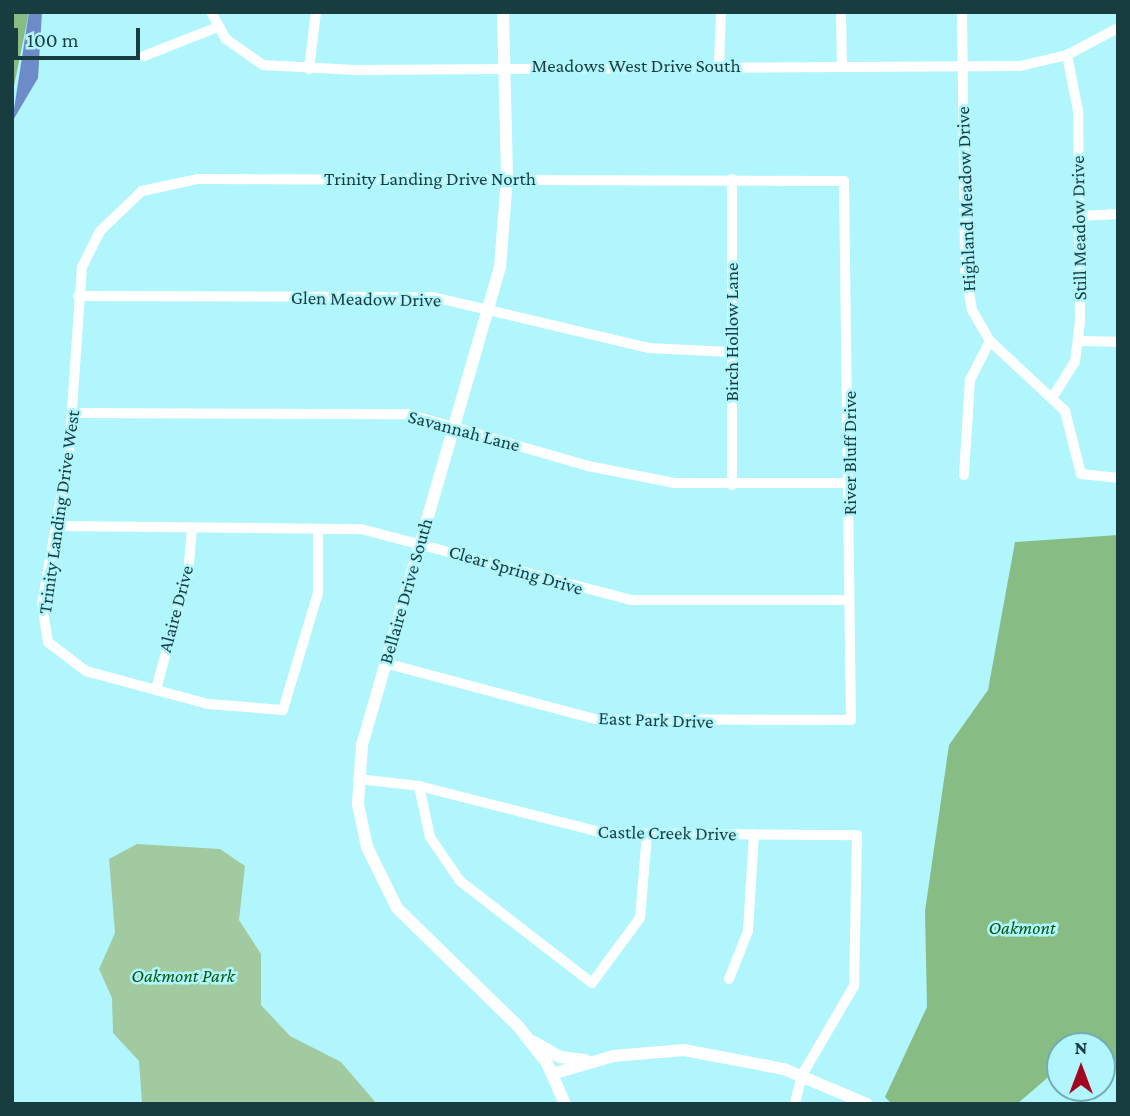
<!DOCTYPE html>
<style>
body{margin:0}
#map{position:relative;width:1130px;height:1116px;overflow:hidden;background:#b1f6fc;font-family:"Crimson Pro",serif}
div>[style]{position:absolute}
.green>*{inset:0;background:#a2caa0}
.forest>*{inset:0;background:#87bd85}
.water>*{inset:0;background:#6d8bc8}
.minor>*{height:10px;margin:-5px;padding:0 5px;transform-origin:5px;border-radius:5px;background:#fff}
.tertiary>*{height:12px;margin:-6px;padding:0 6px;transform-origin:6px;border-radius:6px;background:#fff}
span{translate:-50% -50%;white-space:nowrap;text-align:center;line-height:1.15;-webkit-text-stroke:5px #b1f6fc;paint-order:stroke}
.street-label{font-size:19px;color:#173d41}
.park-label{font-size:19px;color:#05580e;font-style:italic}
.frame{position:absolute;inset:0;border:14px solid #173d41;pointer-events:none}
.north{position:absolute;left:1046px;top:1032px;width:70px;height:70px;box-sizing:border-box;background:#b1f6fc;border:2px solid #73acb1;border-radius:50%;rotate:0deg;font-size:19px;font-weight:700;line-height:28px;text-align:center;color:#173d41}
.north::after{content:'';display:block;margin:auto;width:24px;height:32px;background:#a3061e;clip-path:polygon(50% 0,100% 100%,50% 72%,0 100%)}
.scale{position:absolute;left:14px;top:28px;width:126px;height:32px;box-sizing:border-box;border:4px solid #173d41;border-top:0;padding-left:9px;font-size:21px;line-height:24px;white-space:nowrap;color:#173d41;-webkit-text-stroke:5px #b1f6fc;paint-order:stroke}
</style>
<div id="map">
<div class="green">
<div style="clip-path:polygon(137px 844px,220px 849px,245px 866px,239px 920px,261px 954px,261px 1005px,290px 1036px,341px 1062px,377px 1104px,142px 1103px,139px 1061px,113px 1033px,112px 998px,99px 969px,115px 933px,109px 859px)"></div>
</div>
<div class="forest">
<div style="clip-path:polygon(12px 12px,29px 12px,12px 96px)"></div>
<div style="clip-path:polygon(1118px 535px,1118px 1059px,1114px 1066px,1102px 1063px,1102px 1046px,1060px 1046px,1060px 1067px,1017px 1104px,892px 1104px,885px 1097px,927px 1007px,925px 911px,949px 745px,988px 690px,1015px 542px)"></div>
</div>
<div class="water">
<div style="clip-path:polygon(29px 12px,42px 12px,38px 78px,12px 122px)"></div>
</div>
<div class="minor">
<div style="left:211px;top:12px;width:31px;rotate:61deg"></div>
<div style="left:226px;top:39px;width:45px;rotate:35.1deg"></div>
<div style="left:263px;top:65px;width:92px;rotate:3.1deg"></div>
<div style="left:355px;top:70px;width:665px;rotate:-0.34deg"></div>
<div style="left:1020px;top:66px;width:48px;rotate:-13.2deg"></div>
<div style="left:1067px;top:55px;width:58px;rotate:-27.9deg"></div>
<div style="left:962px;top:12px;width:257px;rotate:89.3deg"></div>
<div style="left:965px;top:269px;width:42px;rotate:80.3deg"></div>
<div style="left:972px;top:310px;width:36px;rotate:60deg"></div>
<div style="left:990px;top:341px;width:103px;rotate:43deg"></div>
<div style="left:1065px;top:411px;width:65px;rotate:75.7deg"></div>
<div style="left:1081px;top:474px;width:37px;rotate:6deg"></div>
<div style="left:841px;top:17px;width:49px;rotate:88.8deg"></div>
<div style="left:144px;top:56px;width:79px;rotate:-21.4deg"></div>
<div style="left:719px;top:66px;width:54px;rotate:-87.9deg"></div>
<div style="left:309px;top:69px;width:57px;rotate:-83deg"></div>
<div style="left:1079px;top:216px;width:39px;rotate:-3deg"></div>
<div style="left:78px;top:296px;width:355px;rotate:0.2deg"></div>
<div style="left:433px;top:297px;width:221px;rotate:13.3deg"></div>
<div style="left:648px;top:348px;width:84px;rotate:2.7deg"></div>
<div style="left:1079px;top:341px;width:39px;rotate:1deg"></div>
<div style="left:1054px;top:395px;width:39px;rotate:-58deg"></div>
<div style="left:1075px;top:362px;width:41px;rotate:-83deg"></div>
<div style="left:1080px;top:321px;width:210px;rotate:-90.5deg"></div>
<div style="left:1078px;top:111px;width:57px;rotate:-101.1deg"></div>
<div style="left:74px;top:413px;width:334px;rotate:0.2deg"></div>
<div style="left:408px;top:414px;width:187px;rotate:16.1deg"></div>
<div style="left:588px;top:466px;width:89px;rotate:11.1deg"></div>
<div style="left:675px;top:483px;width:175px"></div>
<div style="left:964px;top:475px;width:95px;rotate:-86.4deg"></div>
<div style="left:970px;top:380px;width:44px;rotate:-62.9deg"></div>
<div style="left:732px;top:485px;width:306px;rotate:-90deg"></div>
<div style="left:58px;top:526px;width:303px;rotate:0.6deg"></div>
<div style="left:361px;top:529px;width:280px;rotate:14.7deg"></div>
<div style="left:632px;top:600px;width:217px"></div>
<div style="left:318px;top:529px;width:64px;rotate:90deg"></div>
<div style="left:318px;top:593px;width:122px;rotate:106.7deg"></div>
<div style="left:283px;top:710px;width:75px;rotate:-175.4deg"></div>
<div style="left:208px;top:704px;width:126px;rotate:-164.9deg"></div>
<div style="left:86px;top:671px;width:48px;rotate:-142.7deg"></div>
<div style="left:48px;top:642px;width:38px;rotate:-99deg"></div>
<div style="left:42px;top:604px;width:154px;rotate:-79.9deg"></div>
<div style="left:69px;top:452px;width:185px;rotate:-86deg"></div>
<div style="left:82px;top:267px;width:40px;rotate:-63.4deg"></div>
<div style="left:100px;top:231px;width:58px;rotate:-43.6deg"></div>
<div style="left:142px;top:191px;width:56px;rotate:-12.3deg"></div>
<div style="left:197px;top:179px;width:647px;rotate:0.18deg"></div>
<div style="left:844px;top:181px;width:539px;rotate:89.26deg"></div>
<div style="left:851px;top:720px;width:256px;rotate:-179.8deg"></div>
<div style="left:595px;top:719px;width:217px;rotate:-165.1deg"></div>
<div style="left:156px;top:689px;width:119px;rotate:-74.5deg"></div>
<div style="left:188px;top:574px;width:45px;rotate:-84.9deg"></div>
<div style="left:358px;top:779px;width:61px;rotate:6.5deg"></div>
<div style="left:419px;top:786px;width:190px;rotate:14.3deg"></div>
<div style="left:603px;top:833px;width:254px;rotate:0.5deg"></div>
<div style="left:857px;top:835px;width:151px;rotate:91.1deg"></div>
<div style="left:854px;top:986px;width:103px;rotate:120.3deg"></div>
<div style="left:802px;top:1075px;width:30px;rotate:104deg"></div>
<div style="left:419px;top:786px;width:52px;rotate:77.8deg"></div>
<div style="left:430px;top:837px;width:53px;rotate:55.7deg"></div>
<div style="left:460px;top:881px;width:167px;rotate:37.7deg"></div>
<div style="left:592px;top:983px;width:81px;rotate:-53.6deg"></div>
<div style="left:640px;top:918px;width:83px;rotate:-85.2deg"></div>
<div style="left:729px;top:979px;width:52px;rotate:-68.4deg"></div>
<div style="left:748px;top:931px;width:97px;rotate:-86.5deg"></div>
</div>
<div class="tertiary">
<div style="left:503px;top:12px;width:166px;rotate:88.6deg"></div>
<div style="left:507px;top:178px;width:89px;rotate:94.5deg"></div>
<div style="left:500px;top:267px;width:498px;rotate:106.1deg"></div>
<div style="left:362px;top:745px;width:59px;rotate:93.9deg"></div>
<div style="left:358px;top:804px;width:44px;rotate:78.2deg"></div>
<div style="left:367px;top:847px;width:68px;rotate:63.8deg"></div>
<div style="left:397px;top:908px;width:169px;rotate:44.3deg"></div>
<div style="left:518px;top:1026px;width:47px;rotate:51.9deg"></div>
<div style="left:547px;top:1063px;width:45px;rotate:66.3deg"></div>
<div style="left:534px;top:1042px;width:30px;rotate:30deg"></div>
<div style="left:560px;top:1057px;width:25px;rotate:7deg"></div>
<div style="left:552px;top:1074px;width:64px;rotate:-16.4deg"></div>
<div style="left:613px;top:1056px;width:71px;rotate:-4.8deg"></div>
<div style="left:684px;top:1050px;width:102px;rotate:10.8deg"></div>
<div style="left:784px;top:1069px;width:90px;rotate:22.9deg"></div>
</div>
<div class="street-label">
<span style="left:636px;top:66px">Meadows West Drive South</span>
<span style="left:430px;top:179px">Trinity Landing Drive North</span>
<span style="left:966px;top:199px;rotate:-92deg">Highland Meadow Drive</span>
<span style="left:1079px;top:228px;rotate:-91deg">Still Meadow Drive</span>
<span style="left:366px;top:299px;rotate:1deg">Glen Meadow Drive</span>
<span style="left:732px;top:332px;rotate:-90deg">Birch Hollow Lane</span>
<span style="left:464px;top:431px;rotate:15deg">Savannah Lane</span>
<span style="left:850px;top:453px;rotate:-90deg">River Bluff Drive</span>
<span style="left:59px;top:512px;rotate:-82deg">Trinity Landing Drive West</span>
<span style="left:516px;top:570px;rotate:16deg">Clear Spring Drive</span>
<span style="left:406px;top:591px;rotate:-74deg">Bellaire Drive South</span>
<span style="left:176px;top:609px;rotate:-75deg">Alaire Drive</span>
<span style="left:656px;top:720px;rotate:2deg">East Park Drive</span>
<span style="left:667px;top:833px;rotate:1deg">Castle Creek Drive</span>
</div>
<div class="park-label">
<span style="left:1022px;top:928px">Oakmont</span>
<span style="left:183px;top:976px">Oakmont Park</span>
</div>
<div class="frame"></div>
<div class="north">N</div>
<div class="scale">100 m</div>
</div>
